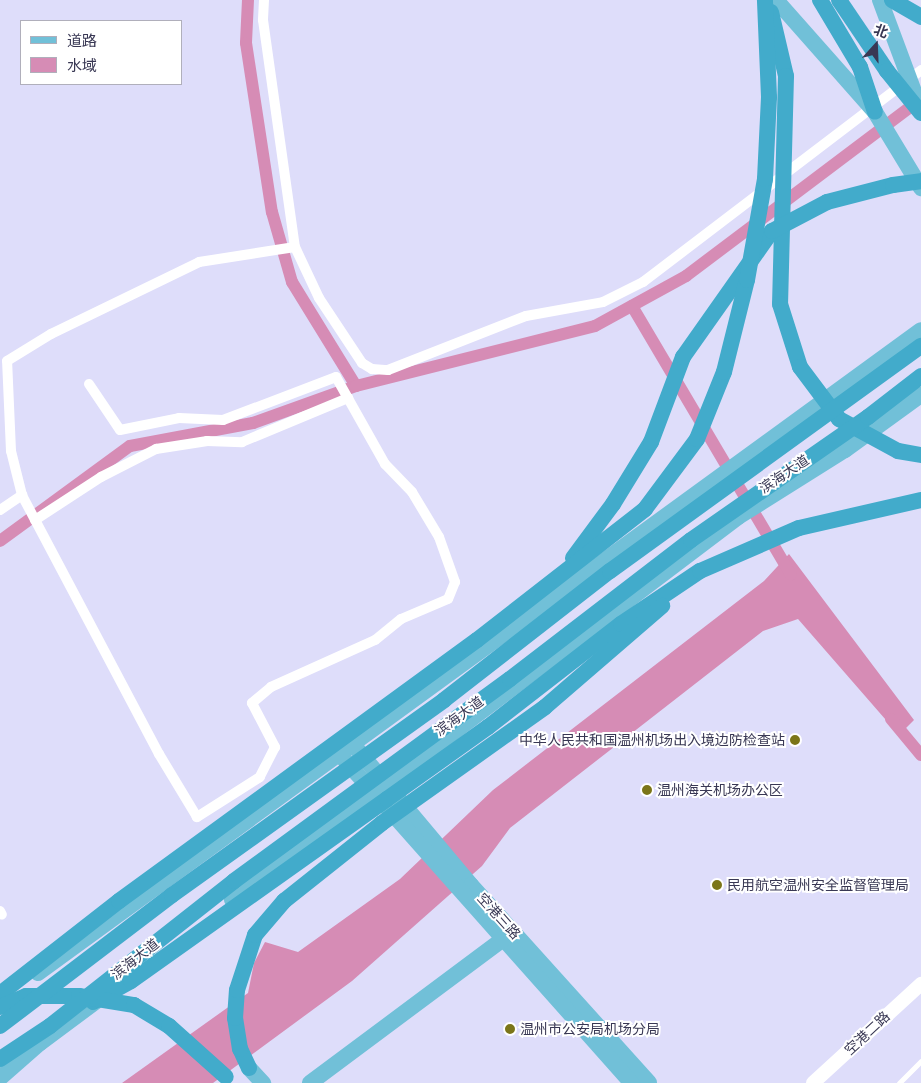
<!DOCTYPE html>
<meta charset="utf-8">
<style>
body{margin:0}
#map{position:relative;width:921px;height:1083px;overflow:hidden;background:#deddfa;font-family:Helvetica,"Noto Sans SC",sans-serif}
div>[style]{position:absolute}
.water>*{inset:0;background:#d68cb5}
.canal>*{height:12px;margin:-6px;padding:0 6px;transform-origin:6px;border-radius:6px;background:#d68cb5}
.service>*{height:5px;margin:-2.5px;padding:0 2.5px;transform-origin:2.5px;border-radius:2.5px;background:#fff}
.minor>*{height:10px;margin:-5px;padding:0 5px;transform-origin:5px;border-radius:5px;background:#fff}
.secondary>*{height:14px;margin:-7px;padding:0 7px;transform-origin:7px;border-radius:7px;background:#fff}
.primary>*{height:16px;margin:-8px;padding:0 8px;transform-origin:8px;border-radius:8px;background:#71c0d8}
.trunk>*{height:16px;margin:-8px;padding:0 8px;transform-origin:8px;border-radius:8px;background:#42abcb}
.dots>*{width:14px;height:14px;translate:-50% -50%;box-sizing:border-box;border:2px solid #fff;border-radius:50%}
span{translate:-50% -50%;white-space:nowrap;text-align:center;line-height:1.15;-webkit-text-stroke:4px #fff;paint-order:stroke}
.street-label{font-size:14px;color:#393854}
.poi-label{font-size:14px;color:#393854}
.right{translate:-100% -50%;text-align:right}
.left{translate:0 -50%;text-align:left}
.legend{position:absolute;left:20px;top:20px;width:162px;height:65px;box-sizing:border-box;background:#fff;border:1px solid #b0afbb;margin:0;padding:6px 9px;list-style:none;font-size:15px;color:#393854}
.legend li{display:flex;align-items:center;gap:10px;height:25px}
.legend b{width:25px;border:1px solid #b0afbb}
.north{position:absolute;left:851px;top:20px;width:50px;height:50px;-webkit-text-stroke:4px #fff;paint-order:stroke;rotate:20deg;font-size:14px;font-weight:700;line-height:20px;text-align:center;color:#393854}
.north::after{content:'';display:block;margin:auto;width:18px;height:22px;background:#393854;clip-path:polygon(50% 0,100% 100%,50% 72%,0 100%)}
</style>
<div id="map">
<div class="water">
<div style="clip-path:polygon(789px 554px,914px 720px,899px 735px,798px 619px,763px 631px,510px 828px,482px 866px,352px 981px,213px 1083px,122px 1083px,248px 993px,254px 963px,265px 942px,298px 952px,400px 879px,493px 790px,764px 581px)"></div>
</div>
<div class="canal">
<div style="left:248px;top:0;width:43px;rotate:92.7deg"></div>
<div style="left:246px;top:43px;width:171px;rotate:81.3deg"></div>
<div style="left:272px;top:212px;width:73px;rotate:74.1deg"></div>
<div style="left:292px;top:282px;width:122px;rotate:58.4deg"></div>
<div style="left:632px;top:306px;width:312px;rotate:59.4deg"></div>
<div style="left:0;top:541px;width:161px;rotate:-36.2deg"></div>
<div style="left:130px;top:446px;width:125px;rotate:-10.6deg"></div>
<div style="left:253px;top:423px;width:109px;rotate:-19.8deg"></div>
<div style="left:356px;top:386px;width:246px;rotate:-14.1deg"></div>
<div style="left:595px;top:326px;width:104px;rotate:-28.8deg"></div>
<div style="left:686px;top:276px;width:294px;rotate:-37deg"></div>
<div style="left:891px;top:719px;width:47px;rotate:50.2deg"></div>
</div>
<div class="service">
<div style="left:899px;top:1083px;width:31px;rotate:-45deg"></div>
</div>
<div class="minor">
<div style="left:264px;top:0;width:20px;rotate:93deg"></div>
<div style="left:263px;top:20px;width:229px;rotate:82deg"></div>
<div style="left:295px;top:247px;width:56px;rotate:64.8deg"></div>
<div style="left:319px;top:298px;width:78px;rotate:56.5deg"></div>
<div style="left:362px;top:363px;width:12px;rotate:31deg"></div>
<div style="left:372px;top:369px;width:16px;rotate:4deg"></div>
<div style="left:388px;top:370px;width:148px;rotate:-21.4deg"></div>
<div style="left:526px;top:316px;width:78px;rotate:-10.3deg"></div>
<div style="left:603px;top:302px;width:45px;rotate:-26.6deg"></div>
<div style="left:643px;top:282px;width:350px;rotate:-37.3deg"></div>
<div style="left:89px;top:384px;width:55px;rotate:56deg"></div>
<div style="left:120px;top:430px;width:60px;rotate:-11.5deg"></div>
<div style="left:179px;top:418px;width:44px;rotate:2.6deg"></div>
<div style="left:223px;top:420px;width:121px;rotate:-20.8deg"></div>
<div style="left:336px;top:377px;width:100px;rotate:60.6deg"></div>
<div style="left:385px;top:464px;width:39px;rotate:46deg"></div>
<div style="left:412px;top:492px;width:52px;rotate:59deg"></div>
<div style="left:439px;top:537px;width:48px;rotate:70.4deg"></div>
<div style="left:455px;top:582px;width:18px;rotate:112deg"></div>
<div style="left:448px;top:599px;width:51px;rotate:156.9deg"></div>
<div style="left:401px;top:619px;width:33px;rotate:141deg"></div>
<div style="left:375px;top:640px;width:114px;rotate:155.7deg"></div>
<div style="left:271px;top:687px;width:25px;rotate:140deg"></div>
<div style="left:252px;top:703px;width:50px;rotate:62.4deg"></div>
<div style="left:275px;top:747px;width:34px;rotate:117deg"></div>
<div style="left:260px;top:777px;width:75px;rotate:147.6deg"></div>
<div style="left:197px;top:817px;width:74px;rotate:-121.1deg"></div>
<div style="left:159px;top:754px;width:293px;rotate:-117.9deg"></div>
<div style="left:22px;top:495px;width:45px;rotate:-104deg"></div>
<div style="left:11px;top:451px;width:90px;rotate:-92.5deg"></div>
<div style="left:7px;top:361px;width:52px;rotate:-31.5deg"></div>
<div style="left:51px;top:334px;width:165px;rotate:-25.9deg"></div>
<div style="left:199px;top:262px;width:97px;rotate:-8.9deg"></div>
<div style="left:0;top:510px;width:27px;rotate:-34deg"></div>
<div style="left:35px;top:520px;width:79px;rotate:-33.1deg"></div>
<div style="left:101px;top:477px;width:62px;rotate:-27deg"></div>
<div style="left:156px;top:449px;width:52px;rotate:-8.9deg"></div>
<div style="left:207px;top:441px;width:35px;rotate:2deg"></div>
<div style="left:242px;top:442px;width:115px;rotate:-22.5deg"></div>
<div style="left:0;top:911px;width:4px;rotate:63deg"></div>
</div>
<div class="secondary">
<div style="left:813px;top:1083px;width:147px;rotate:-42.5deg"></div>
</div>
<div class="primary">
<div style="left:776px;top:0;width:149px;rotate:48.5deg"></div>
<div style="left:875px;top:112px;width:89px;rotate:58.8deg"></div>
<div style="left:880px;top:0;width:117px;rotate:69.6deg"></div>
<div style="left:356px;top:748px;width:179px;rotate:50deg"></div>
<div style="left:471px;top:885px;width:266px;rotate:48deg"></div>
<div style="left:343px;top:758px;width:435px;rotate:48.4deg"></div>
<div style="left:232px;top:900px;width:635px;rotate:-37.12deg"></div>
<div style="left:738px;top:517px;width:126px;rotate:-32.1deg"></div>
<div style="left:845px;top:450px;width:94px;rotate:-35.9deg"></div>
<div style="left:38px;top:973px;width:1092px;rotate:-36.06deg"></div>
<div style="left:249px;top:1068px;width:21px;rotate:47deg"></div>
<div style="left:0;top:1078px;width:53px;rotate:-41.2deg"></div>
<div style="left:40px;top:1043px;width:82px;rotate:-36.6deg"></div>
<div style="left:310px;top:1083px;width:251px;rotate:-36.7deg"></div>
</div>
<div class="trunk">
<div style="left:820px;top:0;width:78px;rotate:59.2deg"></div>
<div style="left:860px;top:67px;width:47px;rotate:71.6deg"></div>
<div style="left:839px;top:0;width:86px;rotate:55.9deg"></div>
<div style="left:887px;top:71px;width:54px;rotate:51deg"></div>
<div style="left:892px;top:0;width:34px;rotate:30deg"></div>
<div style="left:771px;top:12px;width:66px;rotate:76.8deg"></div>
<div style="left:786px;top:76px;width:228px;rotate:91.5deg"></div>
<div style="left:780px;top:304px;width:66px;rotate:72.4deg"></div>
<div style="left:800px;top:367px;width:65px;rotate:53.1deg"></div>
<div style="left:839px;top:419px;width:67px;rotate:28.5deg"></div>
<div style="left:898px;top:451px;width:23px;rotate:10deg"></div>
<div style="left:573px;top:558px;width:67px;rotate:-53.5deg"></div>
<div style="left:613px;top:504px;width:73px;rotate:-58.5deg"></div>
<div style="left:651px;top:442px;width:91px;rotate:-69.4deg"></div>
<div style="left:683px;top:357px;width:154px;rotate:-54.8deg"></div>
<div style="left:772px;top:231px;width:62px;rotate:-27.8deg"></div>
<div style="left:827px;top:202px;width:68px;rotate:-14.4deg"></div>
<div style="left:893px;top:185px;width:28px;rotate:-8deg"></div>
<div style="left:0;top:994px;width:151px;rotate:-38deg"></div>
<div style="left:119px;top:901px;width:443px;rotate:-36.1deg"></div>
<div style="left:477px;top:640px;width:213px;rotate:-37.9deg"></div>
<div style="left:645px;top:509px;width:87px;rotate:-53.4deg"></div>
<div style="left:697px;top:439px;width:72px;rotate:-68.1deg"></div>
<div style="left:724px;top:372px;width:95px;rotate:-76deg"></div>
<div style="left:747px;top:280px;width:103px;rotate:-79.9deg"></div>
<div style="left:765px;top:179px;width:82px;rotate:-87.2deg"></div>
<div style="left:769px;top:97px;width:97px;rotate:-92.4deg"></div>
<div style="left:93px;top:1002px;width:43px;rotate:-28.9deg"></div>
<div style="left:131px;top:981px;width:314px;rotate:-35.4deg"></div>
<div style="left:387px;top:799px;width:124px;rotate:-35.5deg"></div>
<div style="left:488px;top:727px;width:168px;rotate:-37.8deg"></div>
<div style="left:621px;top:624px;width:95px;rotate:-33.9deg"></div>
<div style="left:700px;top:571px;width:108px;rotate:-23.5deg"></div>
<div style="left:799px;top:528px;width:125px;rotate:-12.9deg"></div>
<div style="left:0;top:1007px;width:28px;rotate:-23deg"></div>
<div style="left:26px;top:996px;width:53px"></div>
<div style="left:79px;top:996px;width:56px;rotate:9.3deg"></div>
<div style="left:134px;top:1005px;width:41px;rotate:31deg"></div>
<div style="left:169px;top:1026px;width:76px;rotate:41.8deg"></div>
<div style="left:0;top:1026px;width:216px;rotate:-37.3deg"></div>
<div style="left:172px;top:895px;width:335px;rotate:-35.6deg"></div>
<div style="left:444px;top:700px;width:210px;rotate:-37.9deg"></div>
<div style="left:610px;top:571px;width:384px;rotate:-35.9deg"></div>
<div style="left:0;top:1059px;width:60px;rotate:-33.4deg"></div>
<div style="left:50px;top:1026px;width:234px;rotate:-38.2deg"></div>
<div style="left:234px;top:881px;width:342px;rotate:-36.2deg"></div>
<div style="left:510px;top:679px;width:228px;rotate:-37.5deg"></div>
<div style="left:691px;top:540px;width:216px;rotate:-34.8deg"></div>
<div style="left:868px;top:417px;width:67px;rotate:-37.7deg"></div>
<div style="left:249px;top:1068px;width:21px;rotate:-115deg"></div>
<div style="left:240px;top:1049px;width:31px;rotate:-99deg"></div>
<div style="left:235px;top:1018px;width:28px;rotate:-86deg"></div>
<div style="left:237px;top:990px;width:58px;rotate:-71.9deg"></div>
<div style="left:255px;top:935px;width:45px;rotate:-49.5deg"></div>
<div style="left:284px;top:901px;width:125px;rotate:-38.5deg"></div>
<div style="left:382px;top:823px;width:200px;rotate:-35.4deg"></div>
<div style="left:545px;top:707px;width:155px;rotate:-40.8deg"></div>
</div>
<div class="dots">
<div style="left:795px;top:740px;background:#7b7519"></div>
<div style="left:647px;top:790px;background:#7b7519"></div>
<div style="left:717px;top:885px;background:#7b7519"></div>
<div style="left:510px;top:1029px;background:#7b7519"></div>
</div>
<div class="street-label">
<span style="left:784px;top:474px;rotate:-34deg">滨海大道</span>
<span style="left:459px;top:716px;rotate:-36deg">滨海大道</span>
<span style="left:499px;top:916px;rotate:48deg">空港三路</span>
<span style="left:135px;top:959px;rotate:-38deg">滨海大道</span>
<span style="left:867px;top:1033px;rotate:-43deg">空港二路</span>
</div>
<div class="poi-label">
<span class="right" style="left:785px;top:740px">中华人民共和国温州机场出入境边防检查站</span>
<span class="left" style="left:657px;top:790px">温州海关机场办公区</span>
<span class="left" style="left:727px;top:885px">民用航空温州安全监督管理局</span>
<span class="left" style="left:520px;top:1029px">温州市公安局机场分局</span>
</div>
<ul class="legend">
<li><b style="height:6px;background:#71c0d8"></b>道路</li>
<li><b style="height:14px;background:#d68cb5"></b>水域</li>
</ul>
<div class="north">北</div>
</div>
